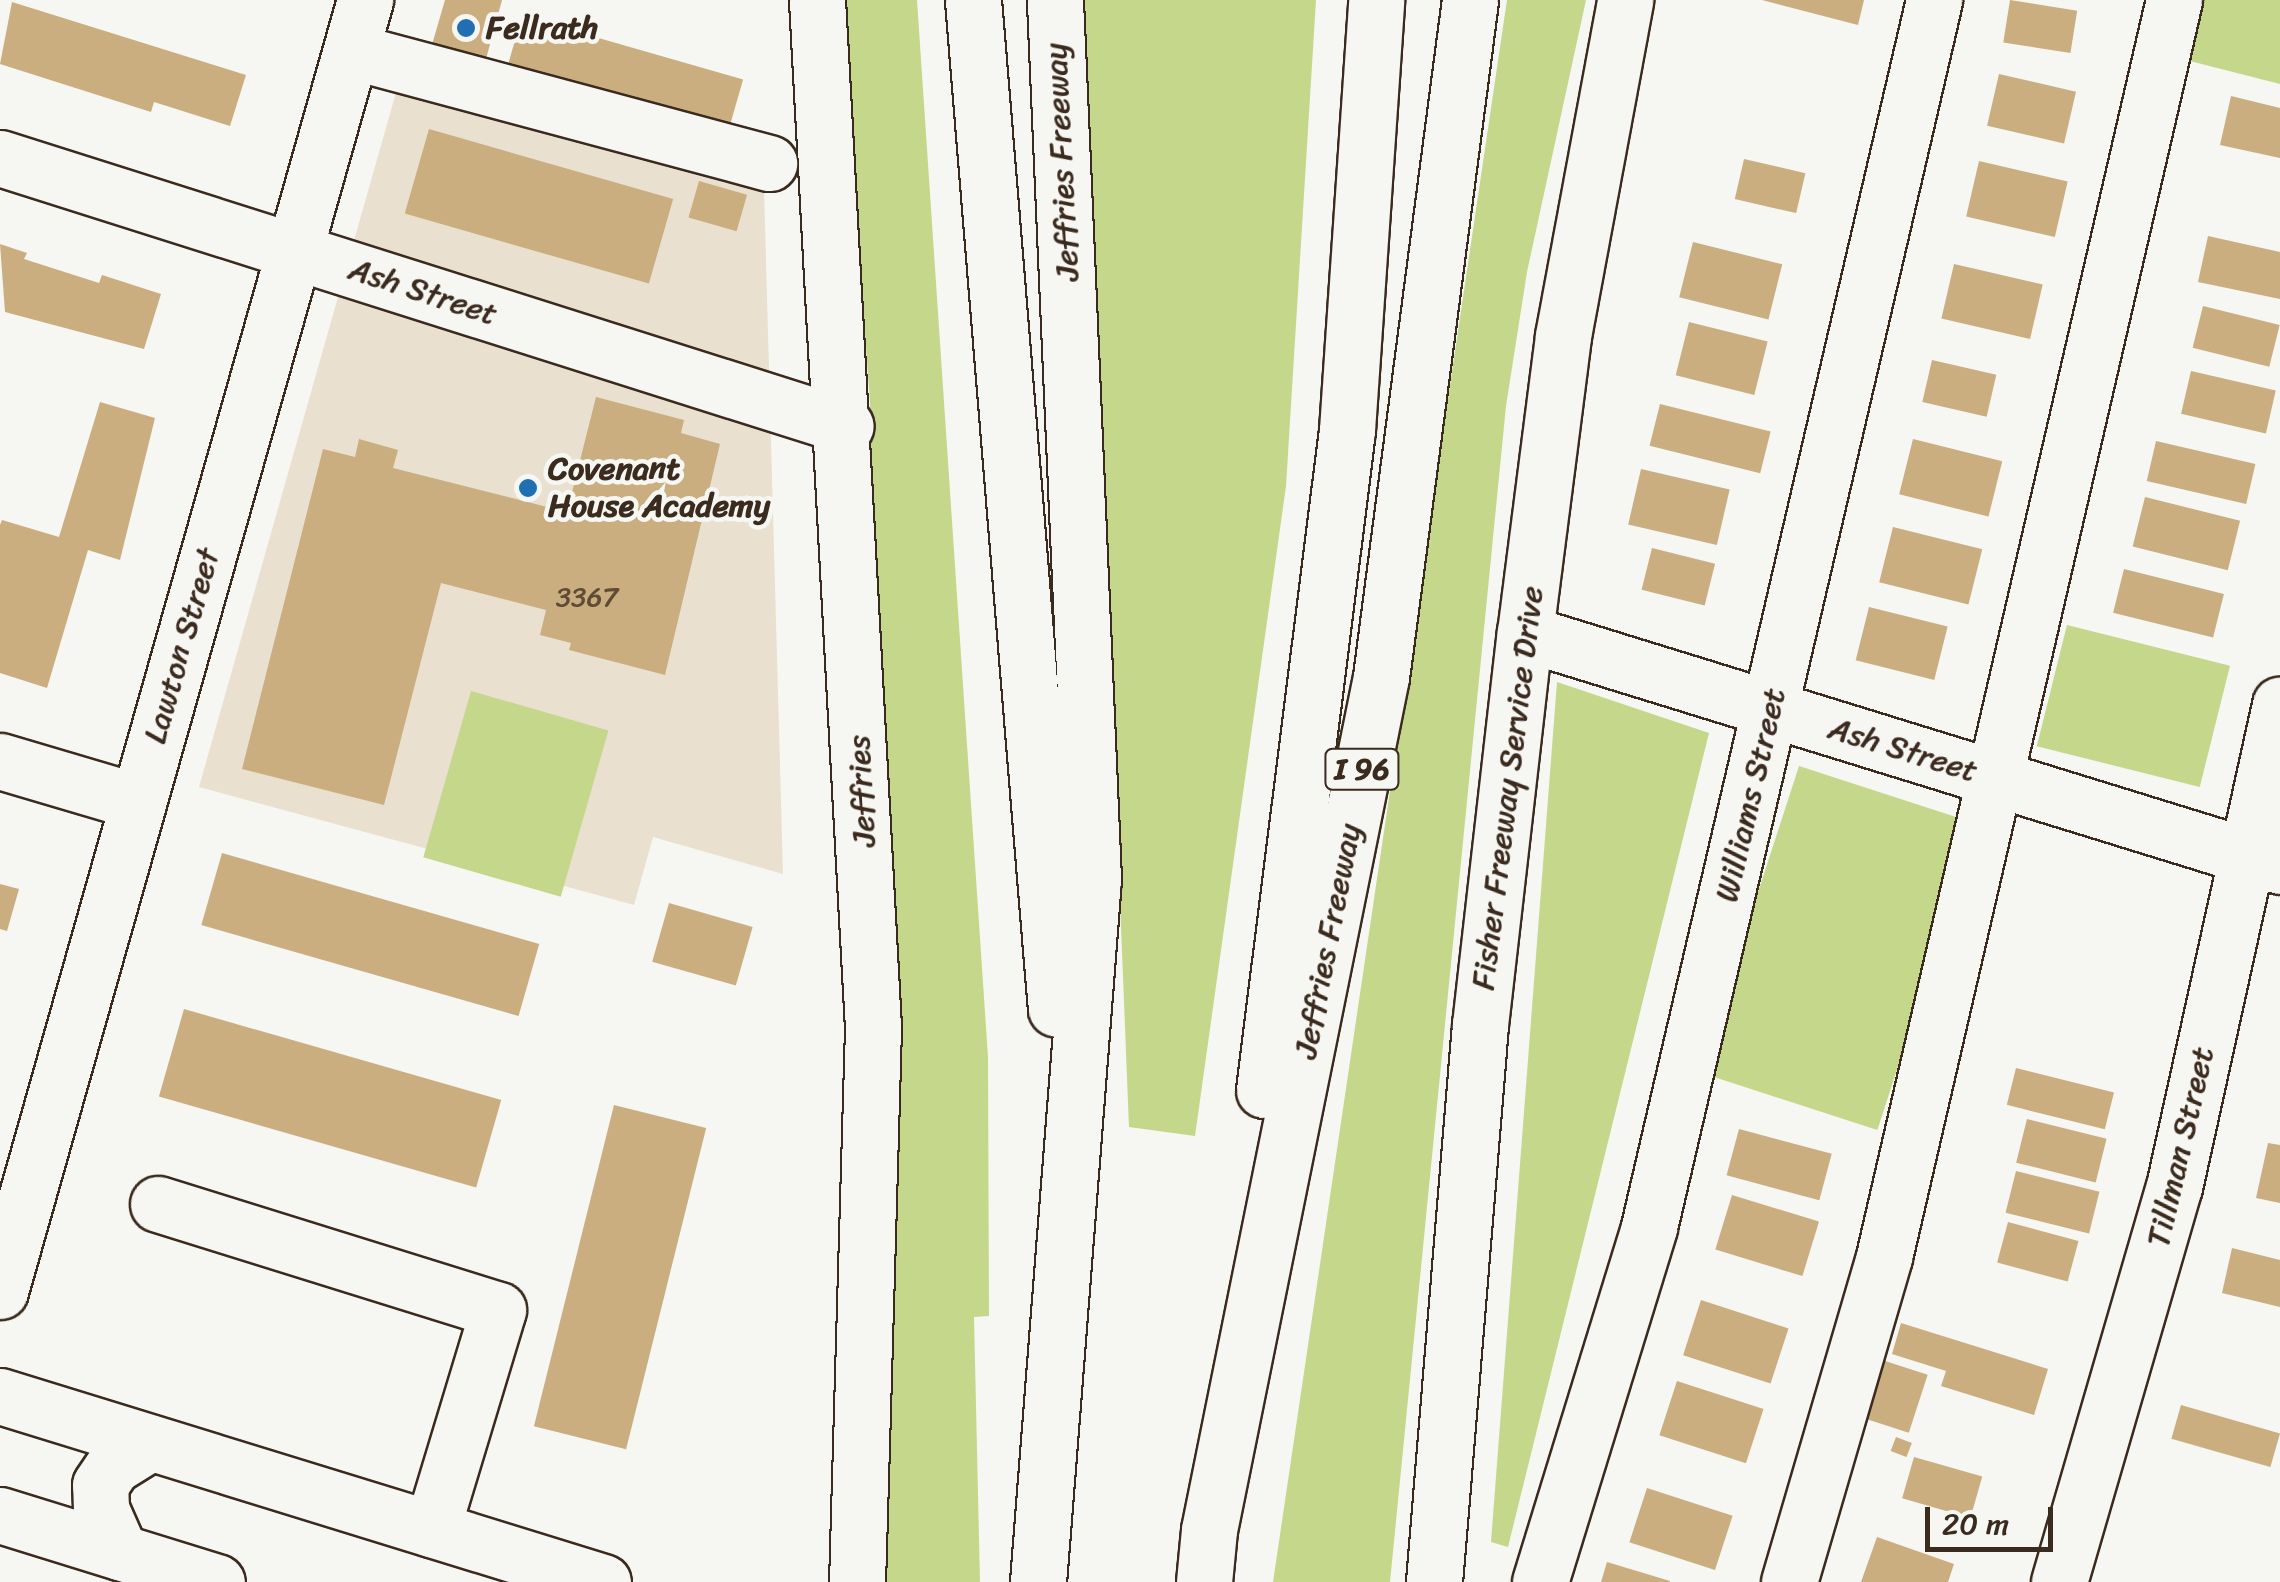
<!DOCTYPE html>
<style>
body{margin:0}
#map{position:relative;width:2280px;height:1582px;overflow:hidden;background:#f6f6f2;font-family:Sriracha,sans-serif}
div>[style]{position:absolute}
.built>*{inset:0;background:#e9e0d0}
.green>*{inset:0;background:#c4d78b;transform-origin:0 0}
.building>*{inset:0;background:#caae7f;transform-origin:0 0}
.roads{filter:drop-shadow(2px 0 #3b2a1e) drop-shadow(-2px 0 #3b2a1e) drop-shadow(0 2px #3b2a1e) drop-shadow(0 -2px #3b2a1e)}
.minor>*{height:55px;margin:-27.5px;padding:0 27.5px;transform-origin:27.5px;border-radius:27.5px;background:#f6f6f2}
.major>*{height:55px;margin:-27.5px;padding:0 27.5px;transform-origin:27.5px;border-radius:27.5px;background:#f6f6f2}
.highway>*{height:55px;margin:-27.5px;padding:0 27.5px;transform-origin:27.5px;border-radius:27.5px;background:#f6f6f2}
.dots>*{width:28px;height:28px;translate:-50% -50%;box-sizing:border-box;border:5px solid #f6f6f2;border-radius:50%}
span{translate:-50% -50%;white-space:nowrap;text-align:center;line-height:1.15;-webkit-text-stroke:9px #f6f6f2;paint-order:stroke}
.number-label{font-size:28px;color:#5f4b36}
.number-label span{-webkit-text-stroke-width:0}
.shield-label span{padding:2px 8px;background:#f6f6f2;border:2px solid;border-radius:8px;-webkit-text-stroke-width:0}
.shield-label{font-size:30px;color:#3b2a1e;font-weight:700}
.poi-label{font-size:32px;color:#3b2a1e;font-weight:700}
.left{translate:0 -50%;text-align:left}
.street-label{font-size:32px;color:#3b2a1e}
.scale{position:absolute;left:1925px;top:1507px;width:128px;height:45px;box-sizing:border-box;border:5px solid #3b2a1e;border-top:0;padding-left:12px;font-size:30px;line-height:35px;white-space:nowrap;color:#3b2a1e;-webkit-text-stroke:8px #f6f6f2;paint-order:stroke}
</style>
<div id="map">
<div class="built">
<div style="clip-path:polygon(399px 82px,764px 188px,783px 874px,653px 837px,634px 905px,199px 787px)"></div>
</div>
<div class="green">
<div style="clip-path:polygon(841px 0,917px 0,988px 1057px,989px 1316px,974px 1317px,980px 1582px,885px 1582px,892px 1350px,870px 402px)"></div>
<div style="clip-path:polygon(1084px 0,1316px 0,1286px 486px,1195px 1136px,1129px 1127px)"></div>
<div style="clip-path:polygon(1507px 0,1586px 0,1527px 272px,1506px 406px,1390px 1582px,1273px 1582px)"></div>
<div style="clip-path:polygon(2197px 0,2280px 0,2280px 84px,2182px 59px)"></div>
<div style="left:2067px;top:625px;width:168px;height:125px;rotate:14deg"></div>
<div style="clip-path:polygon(1557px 682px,1709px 733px,1508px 1547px,1491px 1542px)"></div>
<div style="left:471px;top:691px;width:143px;height:173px;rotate:16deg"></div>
<div style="left:1799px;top:766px;width:187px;height:322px;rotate:18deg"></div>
</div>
<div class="building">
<div style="clip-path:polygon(445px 0,502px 0,483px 70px,429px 55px)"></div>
<div style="clip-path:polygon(1762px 0,1864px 0,1858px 25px)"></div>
<div style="left:2010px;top:0;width:68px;height:43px;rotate:9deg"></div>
<div style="clip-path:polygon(12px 2px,246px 75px,230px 126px,154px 102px,151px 112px,0 64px)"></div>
<div style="left:522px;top:16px;width:230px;height:53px;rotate:16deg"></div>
<div style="left:1999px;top:74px;width:79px;height:53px;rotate:13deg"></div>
<div style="clip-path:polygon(2231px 96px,2280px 108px,2280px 158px,2220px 145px)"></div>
<div style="left:429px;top:129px;width:254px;height:88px;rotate:16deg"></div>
<div style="left:1744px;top:159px;width:63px;height:41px;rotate:13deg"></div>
<div style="left:1979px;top:161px;width:91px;height:57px;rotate:13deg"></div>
<div style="left:699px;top:181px;width:50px;height:38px;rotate:16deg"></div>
<div style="clip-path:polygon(2208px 236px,2280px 252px,2280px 299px,2198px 282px)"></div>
<div style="left:1693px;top:242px;width:92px;height:57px;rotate:14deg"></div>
<div style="clip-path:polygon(0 244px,27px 253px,24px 259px,99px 283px,102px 275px,161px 294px,144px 349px,5px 312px)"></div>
<div style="left:1954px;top:264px;width:91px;height:56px;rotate:13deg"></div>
<div style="left:2203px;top:306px;width:79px;height:43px;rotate:14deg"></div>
<div style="left:1689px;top:322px;width:81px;height:55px;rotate:14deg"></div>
<div style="left:1932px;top:360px;width:66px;height:43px;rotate:13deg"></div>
<div style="left:2191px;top:371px;width:87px;height:44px;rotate:13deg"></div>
<div style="clip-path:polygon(596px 397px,684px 420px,681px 433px,720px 444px,665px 675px,569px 650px,571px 643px,540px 635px,546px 610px,441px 583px,384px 805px,242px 769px,323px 449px,355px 457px,359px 439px,398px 450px,393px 468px,567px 512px)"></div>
<div style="clip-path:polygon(100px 402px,155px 418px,120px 560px,88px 550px,47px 688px,0 673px,0 525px,2px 520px,59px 537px)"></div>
<div style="left:1660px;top:404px;width:114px;height:43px;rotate:14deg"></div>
<div style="left:1913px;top:439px;width:92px;height:57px;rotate:14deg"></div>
<div style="left:2156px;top:441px;width:102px;height:41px;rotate:13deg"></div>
<div style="left:1641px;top:469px;width:91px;height:57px;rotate:13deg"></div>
<div style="left:2145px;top:497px;width:98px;height:51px;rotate:14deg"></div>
<div style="left:1893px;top:527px;width:92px;height:57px;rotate:14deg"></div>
<div style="left:1652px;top:548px;width:65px;height:43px;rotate:14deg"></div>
<div style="left:2124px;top:569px;width:103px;height:45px;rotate:14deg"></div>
<div style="left:1869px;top:607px;width:81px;height:55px;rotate:14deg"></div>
<div style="left:222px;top:853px;width:330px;height:75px;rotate:16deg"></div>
<div style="clip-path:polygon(0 884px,19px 889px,7px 931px,0 929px)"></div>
<div style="left:669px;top:903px;width:87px;height:61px;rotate:16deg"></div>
<div style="left:184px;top:1009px;width:330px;height:91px;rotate:16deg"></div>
<div style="left:2016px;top:1068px;width:101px;height:38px;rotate:14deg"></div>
<div style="left:614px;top:1105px;width:95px;height:331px;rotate:14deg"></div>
<div style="left:2027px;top:1119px;width:82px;height:45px;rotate:14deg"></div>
<div style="left:1739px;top:1129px;width:96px;height:48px;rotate:15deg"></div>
<div style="clip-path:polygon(2268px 1143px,2280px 1145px,2280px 1203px,2256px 1198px)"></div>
<div style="left:2016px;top:1171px;width:86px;height:43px;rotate:14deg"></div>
<div style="left:1732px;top:1195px;width:91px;height:57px;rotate:17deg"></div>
<div style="left:2008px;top:1222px;width:73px;height:42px;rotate:15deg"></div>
<div style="clip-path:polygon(2232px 1248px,2280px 1260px,2280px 1307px,2222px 1293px)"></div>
<div style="left:1701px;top:1300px;width:92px;height:58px;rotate:18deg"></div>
<div style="clip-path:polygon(1901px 1323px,2048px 1369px,2034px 1415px,1941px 1386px,1946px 1371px,1892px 1354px)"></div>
<div style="left:1882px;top:1360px;width:48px;height:61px;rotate:18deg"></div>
<div style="left:1677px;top:1381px;width:91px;height:57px;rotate:18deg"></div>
<div style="left:2181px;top:1405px;width:103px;height:35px;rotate:16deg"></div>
<div style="left:1896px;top:1437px;width:17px;height:15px;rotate:21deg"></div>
<div style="left:1914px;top:1457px;width:71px;height:43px;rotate:16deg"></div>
<div style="left:1647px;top:1488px;width:90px;height:57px;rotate:18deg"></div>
<div style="clip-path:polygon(1877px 1537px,1954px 1564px,1948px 1582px,1861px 1582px)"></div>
<div style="clip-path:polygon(1607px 1562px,1670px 1581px,1670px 1582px,1601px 1582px)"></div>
</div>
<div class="roads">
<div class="minor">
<div style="left:817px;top:0;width:1030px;rotate:86.88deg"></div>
<div style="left:873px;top:1028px;width:554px;rotate:91.65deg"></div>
<div style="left:351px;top:51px;width:433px;rotate:15deg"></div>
<div style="left:0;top:158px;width:887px;rotate:17.58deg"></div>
<div style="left:1525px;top:633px;width:790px;rotate:17.15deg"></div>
<div style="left:0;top:761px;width:144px;rotate:16.5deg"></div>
<div style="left:158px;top:1204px;width:356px;rotate:17.3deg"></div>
<div style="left:498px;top:1310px;width:229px;rotate:106.8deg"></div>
<div style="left:0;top:1291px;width:1342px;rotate:-74.21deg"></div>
<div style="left:1434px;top:1582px;width:559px;rotate:-85.28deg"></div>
<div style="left:1480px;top:1025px;width:395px;rotate:-83.5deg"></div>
<div style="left:1525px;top:633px;width:299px;rotate:-82.7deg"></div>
<div style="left:1563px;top:336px;width:342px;rotate:-79.5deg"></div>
<div style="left:1540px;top:1582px;width:371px;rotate:-72.9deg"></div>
<div style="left:1649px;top:1227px;width:1260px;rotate:-76.92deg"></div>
<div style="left:1789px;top:1582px;width:339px;rotate:-73.7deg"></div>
<div style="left:1884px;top:1257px;width:1290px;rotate:-77.01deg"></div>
<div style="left:2059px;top:1582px;width:411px;rotate:-73.8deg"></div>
<div style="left:2174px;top:1187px;width:494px;rotate:-77.6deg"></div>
</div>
<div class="major">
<div style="left:0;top:1396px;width:631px;rotate:17.14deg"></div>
<div style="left:0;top:1515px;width:227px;rotate:17.2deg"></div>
<div style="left:120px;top:1552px;width:47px;rotate:-113.8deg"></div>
<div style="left:101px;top:1509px;width:24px;rotate:-92deg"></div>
<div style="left:100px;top:1485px;width:23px;rotate:-56deg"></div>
<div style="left:113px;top:1466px;width:44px;rotate:-31.9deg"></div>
</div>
<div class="highway">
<div style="left:973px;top:0;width:1012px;rotate:85.3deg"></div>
<div style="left:1264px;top:1090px;width:665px;rotate:-82.83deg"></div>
<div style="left:1347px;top:430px;width:431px;rotate:-86.1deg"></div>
<div style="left:1038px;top:1582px;width:705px;rotate:-85.53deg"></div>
<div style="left:1093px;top:879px;width:880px;rotate:-92.48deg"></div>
<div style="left:1204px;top:1582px;width:52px;rotate:-84.5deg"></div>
<div style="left:1209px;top:1530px;width:870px;rotate:-78.6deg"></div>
<div style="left:1381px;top:677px;width:683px;rotate:-82.51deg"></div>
</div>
</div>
<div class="dots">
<div style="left:466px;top:28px;background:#1f6fb2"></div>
<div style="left:528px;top:488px;background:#1f6fb2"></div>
</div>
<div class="number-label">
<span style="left:587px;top:597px">3367</span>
</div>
<div class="shield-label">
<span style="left:1362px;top:769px">I 96</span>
</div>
<div class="poi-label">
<span class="left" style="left:486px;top:28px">Fellrath</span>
<span class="left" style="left:548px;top:488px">Covenant<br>House Academy</span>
</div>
<div class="street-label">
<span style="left:1062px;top:162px;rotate:-93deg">Jeffries Freeway</span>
<span style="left:423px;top:292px;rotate:18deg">Ash Street</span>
<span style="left:182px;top:646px;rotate:-74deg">Lawton Street</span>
<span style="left:1903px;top:750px;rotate:17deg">Ash Street</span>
<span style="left:1508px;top:788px;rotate:-83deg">Fisher Freeway Service Drive</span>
<span style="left:862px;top:791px;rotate:-93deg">Jeffries</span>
<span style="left:1751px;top:795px;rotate:-77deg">Williams Street</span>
<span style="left:1328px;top:941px;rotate:-79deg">Jeffries Freeway</span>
<span style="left:2181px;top:1147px;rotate:-77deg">Tillman Street</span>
</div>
<div class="scale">20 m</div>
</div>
